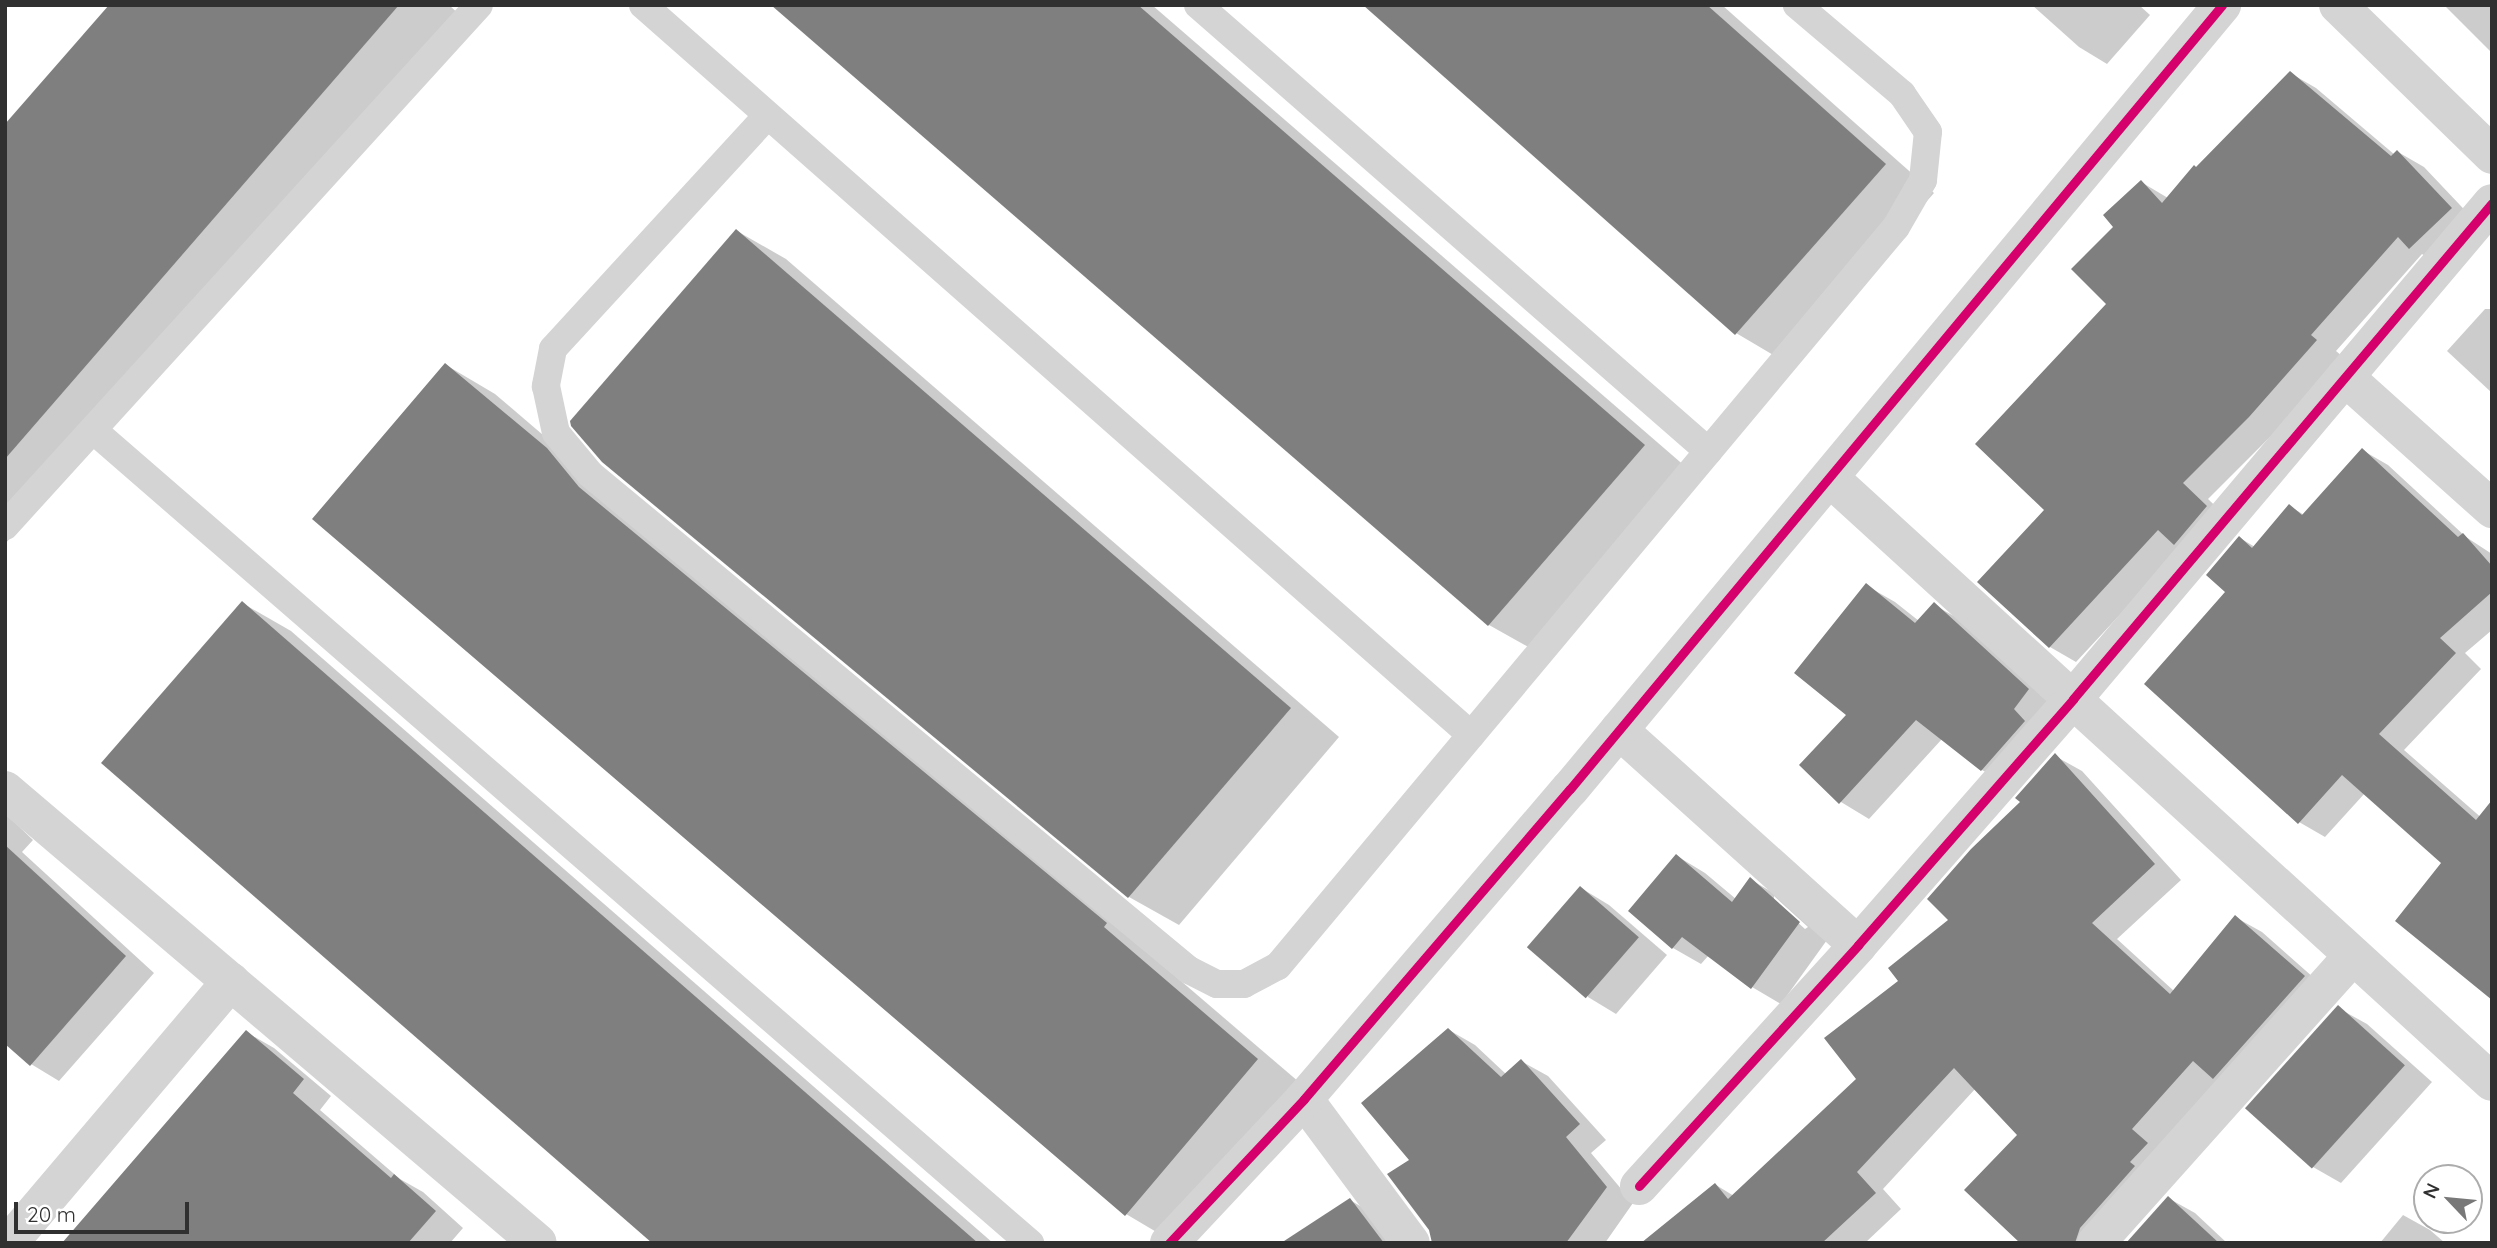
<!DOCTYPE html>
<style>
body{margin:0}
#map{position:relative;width:2497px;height:1248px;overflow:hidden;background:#fff;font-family:Quicksand,sans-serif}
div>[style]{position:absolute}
.shadow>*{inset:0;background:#0003}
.building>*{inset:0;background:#7f7f7f;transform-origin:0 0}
.service>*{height:28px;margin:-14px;padding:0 14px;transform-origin:14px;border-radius:14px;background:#d4d4d4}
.minor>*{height:38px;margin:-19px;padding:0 19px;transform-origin:19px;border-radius:19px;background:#d4d4d4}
.cycleway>*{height:9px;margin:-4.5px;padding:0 4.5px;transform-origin:4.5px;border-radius:4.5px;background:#d6006c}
span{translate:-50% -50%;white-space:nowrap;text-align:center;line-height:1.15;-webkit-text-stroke:7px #fff;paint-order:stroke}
.frame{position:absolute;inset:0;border:7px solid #303030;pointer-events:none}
.north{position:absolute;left:2413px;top:1164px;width:70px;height:70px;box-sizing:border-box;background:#fff;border:2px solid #acacac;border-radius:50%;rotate:296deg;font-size:19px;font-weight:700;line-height:28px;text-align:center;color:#303030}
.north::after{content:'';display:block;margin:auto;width:24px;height:32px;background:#787878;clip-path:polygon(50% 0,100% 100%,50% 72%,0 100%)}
.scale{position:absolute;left:14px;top:1202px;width:175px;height:32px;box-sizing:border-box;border:4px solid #303030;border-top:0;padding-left:9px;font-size:21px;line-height:24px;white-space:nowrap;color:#303030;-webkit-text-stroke:5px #fff;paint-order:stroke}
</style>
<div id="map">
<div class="shadow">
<div style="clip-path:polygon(111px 5px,449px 5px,462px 17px,5px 544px,5px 127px)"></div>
<div style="clip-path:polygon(773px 5px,1152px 5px,1694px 474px,1539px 653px,1489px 625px)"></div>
<div style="clip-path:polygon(1366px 5px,1722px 5px,1934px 193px,1785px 362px,1736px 333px)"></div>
<div style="clip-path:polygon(2032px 5px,2139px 5px,2150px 15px,2107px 64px,2079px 47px)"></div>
<div style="clip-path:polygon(2444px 5px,2492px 5px,2492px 53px)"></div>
<div style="clip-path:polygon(2290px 73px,2316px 88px,2395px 155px,2398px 152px,2424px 167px,2477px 223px,2436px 263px,2422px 254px,2336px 351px,2342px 356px,2275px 432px,2208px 499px,2232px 522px,2182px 548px,2076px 662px,2050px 647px,1979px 582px,2047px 510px,2109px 304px,2116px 227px,2141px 182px,2168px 198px)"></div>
<div style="clip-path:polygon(737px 231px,786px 259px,1339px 737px,1179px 925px,1129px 897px)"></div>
<div style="clip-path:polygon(2485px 309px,2492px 309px,2492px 393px,2447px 351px)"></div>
<div style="clip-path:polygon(446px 365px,495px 394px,1306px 1088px,1175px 1243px,1126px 1214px)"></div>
<div style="clip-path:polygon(2362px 450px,2388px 465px,2466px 537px,2492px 554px,2492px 630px,2465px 653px,2481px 669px,2404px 750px,2492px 827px,2444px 863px,2365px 793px,2325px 837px,2299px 822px,2227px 592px,2240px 538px,2255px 547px,2290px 506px,2304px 515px)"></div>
<div style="clip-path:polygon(1867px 586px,1895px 602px,1919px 621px,1934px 605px,1963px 621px,2057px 707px,2010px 786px,1982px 770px,1942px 739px,1869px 819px,1841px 802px,1849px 714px)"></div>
<div style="clip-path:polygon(242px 603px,291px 631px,993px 1243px,655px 1243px)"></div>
<div style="clip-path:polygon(2055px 756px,2082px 771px,2181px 880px,2117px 939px,2174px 991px,2235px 917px,2262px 932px,2331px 993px,2107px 1243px,2022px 1243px,2020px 1135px,1976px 1088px,1883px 1189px,1901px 1209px,1865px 1243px,1672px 1243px,1716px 1185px,1734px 1196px,1859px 1079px,1901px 981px,1951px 920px,2022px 802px)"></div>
<div style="clip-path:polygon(5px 813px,33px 840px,22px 852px,154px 973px,59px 1081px,31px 1064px,5px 1041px)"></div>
<div style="clip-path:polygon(evenodd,1677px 856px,1705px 873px,1736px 899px,1751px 880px,1779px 896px,1827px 940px,1781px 1004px,1752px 987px,1709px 955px,1701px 964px,1673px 948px,1677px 856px,1774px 896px,1808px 927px,1805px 929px,1774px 901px,1774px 896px)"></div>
<div style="clip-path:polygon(1581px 888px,1609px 905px,1667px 955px,1616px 1014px,1588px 997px)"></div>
<div style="clip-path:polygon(2338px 1008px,2367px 1024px,2432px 1082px,2341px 1183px,2313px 1167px)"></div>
<div style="clip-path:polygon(1449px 1030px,1475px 1045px,1507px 1075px,1521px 1061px,1548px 1076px,1606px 1140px,1591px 1153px,1633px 1203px,1605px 1243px,1434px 1243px,1412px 1160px)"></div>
<div style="clip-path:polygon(246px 1032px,274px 1048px,331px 1096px,320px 1110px,400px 1179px,423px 1192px,463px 1228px,450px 1243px,64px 1243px)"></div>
<div style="clip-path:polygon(2168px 1198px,2195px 1213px,2227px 1243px,2128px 1243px)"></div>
<div style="clip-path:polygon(1350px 1200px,1377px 1216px,1397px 1243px,1288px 1243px)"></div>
<div style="clip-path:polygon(2403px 1215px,2430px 1230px,2445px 1243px,2380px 1243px)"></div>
</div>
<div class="building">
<div style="clip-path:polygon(109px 5px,399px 5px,5px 459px,5px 124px)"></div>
<div style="clip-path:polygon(771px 5px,1138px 5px,1645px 445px,1488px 626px)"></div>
<div style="clip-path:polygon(1363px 5px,1707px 5px,1886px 164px,1735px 335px)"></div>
<div style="clip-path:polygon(2290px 71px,2391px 156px,2397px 150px,2452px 208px,2409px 249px,2398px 237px,2311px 335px,2317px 340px,2249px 417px,2183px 483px,2207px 506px,2174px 545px,2158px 530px,2049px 648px,1977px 582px,2044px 510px,1975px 444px,2106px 304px,2071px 269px,2113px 227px,2103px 215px,2141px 180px,2162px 203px,2194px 165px,2196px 167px)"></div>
<div style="clip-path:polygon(736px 229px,1291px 708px,1128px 898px,602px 462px,571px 426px,570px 421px)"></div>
<div style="clip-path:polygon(445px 363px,547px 448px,579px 487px,1107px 923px,1104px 927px,1258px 1059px,1125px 1216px,312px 519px)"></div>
<div style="clip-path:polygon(2362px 448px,2458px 537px,2463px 533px,2492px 566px,2492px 592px,2440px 638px,2456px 653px,2379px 734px,2476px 820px,2492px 800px,2492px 1000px,2395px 921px,2441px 863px,2342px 775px,2298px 824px,2144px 684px,2225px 592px,2206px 575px,2239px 536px,2252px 548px,2289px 504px,2302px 515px)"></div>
<div style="clip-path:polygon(1866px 583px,1915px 623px,1934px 602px,2029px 689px,2014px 709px,2025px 721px,1981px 771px,1916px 720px,1839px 804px,1799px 765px,1846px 715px,1794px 673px)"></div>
<div style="clip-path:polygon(242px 601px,978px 1243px,652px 1243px,101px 763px)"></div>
<div style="clip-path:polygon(2055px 753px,2155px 864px,2092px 923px,2170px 994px,2235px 915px,2305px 976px,2213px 1079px,2193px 1061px,2132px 1129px,2148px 1143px,2130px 1162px,2135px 1166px,2080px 1228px,2075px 1243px,2020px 1243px,1964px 1190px,2017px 1135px,1954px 1068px,1857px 1172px,1876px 1193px,1822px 1243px,1641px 1243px,1715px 1183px,1728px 1199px,1856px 1079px,1824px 1038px,1898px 981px,1888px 968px,1948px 920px,1927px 899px,1971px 849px,2020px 802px,2015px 798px)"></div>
<div style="clip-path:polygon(5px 845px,126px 956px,30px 1066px,5px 1044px)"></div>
<div style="clip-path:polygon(1676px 854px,1732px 902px,1750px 877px,1800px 922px,1751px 989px,1682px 937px,1672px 949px,1628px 911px)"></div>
<div style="left:1580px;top:886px;width:78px;height:81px;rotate:41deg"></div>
<div style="left:2338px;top:1005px;width:90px;height:139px;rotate:42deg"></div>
<div style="clip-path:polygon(1448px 1028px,1501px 1077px,1521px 1059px,1580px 1124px,1566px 1137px,1607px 1187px,1566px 1243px,1432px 1243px,1429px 1230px,1387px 1174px,1409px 1160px,1361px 1103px)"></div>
<div style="clip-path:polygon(246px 1030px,304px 1079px,293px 1093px,391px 1178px,394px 1174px,436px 1211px,408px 1243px,62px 1243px)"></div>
<div style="clip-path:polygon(2168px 1196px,2219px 1243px,2126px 1243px)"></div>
<div style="clip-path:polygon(1350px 1198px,1384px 1243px,1281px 1243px)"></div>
</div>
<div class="service">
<div style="left:643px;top:5px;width:1104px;rotate:41.4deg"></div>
<div style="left:1198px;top:5px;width:678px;rotate:41.17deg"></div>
<div style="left:767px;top:116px;width:316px;rotate:132.6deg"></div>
<div style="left:553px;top:349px;width:38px;rotate:101deg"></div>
<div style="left:546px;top:386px;width:48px;rotate:78deg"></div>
<div style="left:556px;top:433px;width:53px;rotate:50.3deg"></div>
<div style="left:590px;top:474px;width:778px;rotate:39.63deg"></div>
<div style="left:1189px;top:970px;width:31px;rotate:27deg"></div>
<div style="left:1217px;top:984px;width:27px"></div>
<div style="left:1244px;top:984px;width:38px;rotate:-28deg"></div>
<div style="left:1278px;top:966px;width:963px;rotate:-50.1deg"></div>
<div style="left:1896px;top:227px;width:54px;rotate:-60.1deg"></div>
<div style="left:1923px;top:180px;width:48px;rotate:-84.1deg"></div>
<div style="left:1928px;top:132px;width:46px;rotate:-124.4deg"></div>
<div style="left:1902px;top:94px;width:138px;rotate:-139.7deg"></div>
<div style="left:93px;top:430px;width:1241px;rotate:40.95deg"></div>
<div style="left:5px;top:526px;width:704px;rotate:-47.7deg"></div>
</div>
<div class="minor">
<div style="left:2338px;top:5px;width:215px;rotate:44.2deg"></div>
<div style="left:2345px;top:377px;width:198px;rotate:41.9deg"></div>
<div style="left:1830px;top:478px;width:896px;rotate:42.38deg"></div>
<div style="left:1619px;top:730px;width:321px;rotate:42deg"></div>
<div style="left:5px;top:790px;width:699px;rotate:40.36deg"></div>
<div style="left:1304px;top:1099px;width:179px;rotate:53.4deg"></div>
<div style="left:1639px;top:1186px;width:326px;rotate:-47.7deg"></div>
<div style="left:1858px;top:945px;width:327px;rotate:-48.8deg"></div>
<div style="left:2073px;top:699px;width:649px;rotate:-49.81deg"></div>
<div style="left:9px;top:1243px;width:343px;rotate:-49.7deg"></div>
<div style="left:1169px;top:1243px;width:197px;rotate:-46.8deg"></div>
<div style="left:1304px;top:1099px;width:408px;rotate:-49.4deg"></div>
<div style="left:1570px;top:789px;width:1020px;rotate:-50.25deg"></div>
<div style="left:2096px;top:1243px;width:385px;rotate:-48.2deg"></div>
</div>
<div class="cycleway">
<div style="left:1639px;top:1186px;width:326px;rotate:-47.7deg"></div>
<div style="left:1858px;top:945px;width:327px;rotate:-48.8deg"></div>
<div style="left:2073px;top:699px;width:649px;rotate:-49.81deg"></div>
<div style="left:1169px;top:1243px;width:197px;rotate:-46.8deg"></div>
<div style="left:1304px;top:1099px;width:408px;rotate:-49.4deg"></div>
<div style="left:1570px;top:789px;width:1020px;rotate:-50.25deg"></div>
</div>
<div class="frame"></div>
<div class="north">N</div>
<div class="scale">20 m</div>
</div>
